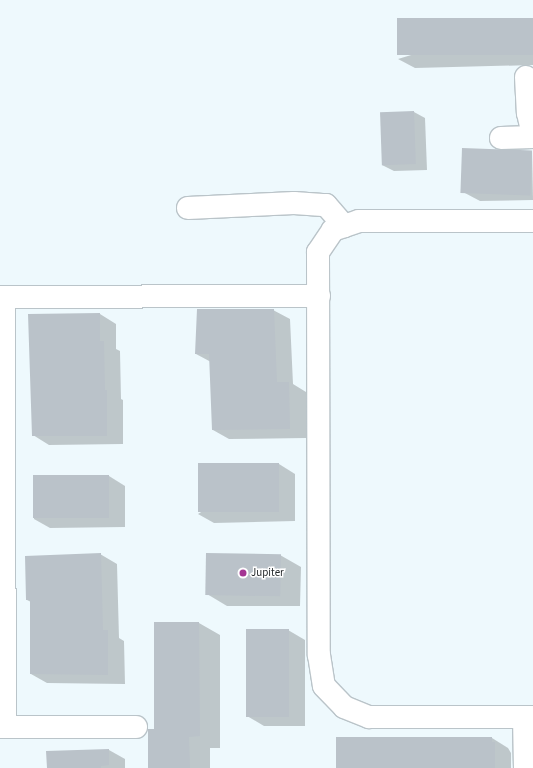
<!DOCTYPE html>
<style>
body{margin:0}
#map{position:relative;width:533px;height:768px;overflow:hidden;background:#eef9fd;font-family:"Source Sans 3",sans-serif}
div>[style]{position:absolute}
.shadow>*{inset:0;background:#0003}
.building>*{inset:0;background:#bac2c9;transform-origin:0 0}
.roads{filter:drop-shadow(1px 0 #bac4c9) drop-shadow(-1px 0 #bac4c9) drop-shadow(0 1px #bac4c9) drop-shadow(0 -1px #bac4c9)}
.minor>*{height:22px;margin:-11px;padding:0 11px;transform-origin:11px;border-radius:11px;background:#fff}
.dots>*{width:11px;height:11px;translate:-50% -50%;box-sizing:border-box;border:2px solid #fff;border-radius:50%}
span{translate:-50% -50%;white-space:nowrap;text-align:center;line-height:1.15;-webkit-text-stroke:3px #fff;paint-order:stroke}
.poi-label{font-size:11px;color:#25292b}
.left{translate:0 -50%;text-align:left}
</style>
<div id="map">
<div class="shadow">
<div style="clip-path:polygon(533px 18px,533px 65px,415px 68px,398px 59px)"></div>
<div style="clip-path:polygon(414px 112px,425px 118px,427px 170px,394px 171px,382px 165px)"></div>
<div style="clip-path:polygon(532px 151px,533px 200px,480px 201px,463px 192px)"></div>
<div style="clip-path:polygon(273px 310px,290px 319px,293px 384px,306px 392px,306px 438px,229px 439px,213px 430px,211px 362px,196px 354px)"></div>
<div style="clip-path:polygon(100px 314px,116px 324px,116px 349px,120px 351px,121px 399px,123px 400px,123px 444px,49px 445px,33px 435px)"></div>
<div style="clip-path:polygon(279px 464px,295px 474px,295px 521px,214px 523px,198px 514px)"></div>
<div style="clip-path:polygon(109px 476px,125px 486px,125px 527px,50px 528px,34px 519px,34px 477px)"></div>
<div style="clip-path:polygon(100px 554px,117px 564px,119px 638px,124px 641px,125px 684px,47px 683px,31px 674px,31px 602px,27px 600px)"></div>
<div style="clip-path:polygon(280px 555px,301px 567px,300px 606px,227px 606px,207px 594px)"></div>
<div style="clip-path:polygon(155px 623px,199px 623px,220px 635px,220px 748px,210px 748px,210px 768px,149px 768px,155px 730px)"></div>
<div style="clip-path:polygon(288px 630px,305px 640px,305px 726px,264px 726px,247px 716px)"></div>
<div style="clip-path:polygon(492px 738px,508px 748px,511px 753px,511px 768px,337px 768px)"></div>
<div style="clip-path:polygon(109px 750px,125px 759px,125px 768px,48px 768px)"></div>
</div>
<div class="building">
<div style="left:533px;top:18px;width:37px;height:136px;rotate:90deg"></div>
<div style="left:414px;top:111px;width:53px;height:34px;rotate:88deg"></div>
<div style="left:462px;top:148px;width:70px;height:45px;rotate:2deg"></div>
<div style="clip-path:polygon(197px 309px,274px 309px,277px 382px,289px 382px,290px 429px,212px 430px,209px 354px,195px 354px)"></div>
<div style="clip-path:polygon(100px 313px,100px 341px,104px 341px,105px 390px,107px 390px,107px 436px,32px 436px,28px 314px)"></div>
<div style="left:279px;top:463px;width:49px;height:81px;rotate:90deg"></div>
<div style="left:109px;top:475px;width:43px;height:76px;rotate:90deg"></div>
<div style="clip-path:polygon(101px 553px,103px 630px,108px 630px,108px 675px,30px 674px,30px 600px,26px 600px,25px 556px)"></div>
<div style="left:206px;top:553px;width:75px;height:42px;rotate:1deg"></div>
<div style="clip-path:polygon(154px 622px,199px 622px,200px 736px,189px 737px,190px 768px,148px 768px,148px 729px,154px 729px)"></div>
<div style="left:289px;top:629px;width:88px;height:43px;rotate:90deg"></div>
<div style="clip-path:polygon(336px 737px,492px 737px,492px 742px,495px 742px,495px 768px,336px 768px)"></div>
<div style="clip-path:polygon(109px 749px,109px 765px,101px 766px,101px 768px,47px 768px,46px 751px)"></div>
</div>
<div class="roads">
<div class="minor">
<div style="left:526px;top:77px;width:36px;rotate:87deg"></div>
<div style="left:528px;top:113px;width:22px;rotate:77deg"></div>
<div style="left:501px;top:138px;width:32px;rotate:-2deg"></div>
<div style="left:188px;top:208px;width:106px;rotate:-2.7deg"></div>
<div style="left:294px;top:203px;width:32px;rotate:4deg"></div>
<div style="left:326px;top:205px;width:28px;rotate:49deg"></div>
<div style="left:533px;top:221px;width:174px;rotate:180deg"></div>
<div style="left:359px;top:221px;width:28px;rotate:161deg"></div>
<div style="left:333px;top:230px;width:27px;rotate:124deg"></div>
<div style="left:318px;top:252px;width:403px;rotate:89.9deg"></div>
<div style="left:319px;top:655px;width:31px;rotate:81deg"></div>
<div style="left:324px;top:686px;width:29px;rotate:46deg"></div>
<div style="left:344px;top:707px;width:27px;rotate:22deg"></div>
<div style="left:369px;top:717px;width:164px"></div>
<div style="left:0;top:297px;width:319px;rotate:-0.2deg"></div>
<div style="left:4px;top:297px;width:430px;rotate:89.9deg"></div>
<div style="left:524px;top:717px;width:51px;rotate:88.9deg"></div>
<div style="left:0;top:727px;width:136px"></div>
</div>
</div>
<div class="dots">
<div style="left:243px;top:573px;background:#a43593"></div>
</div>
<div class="poi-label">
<span class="left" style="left:251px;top:573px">Jupiter</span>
</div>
</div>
